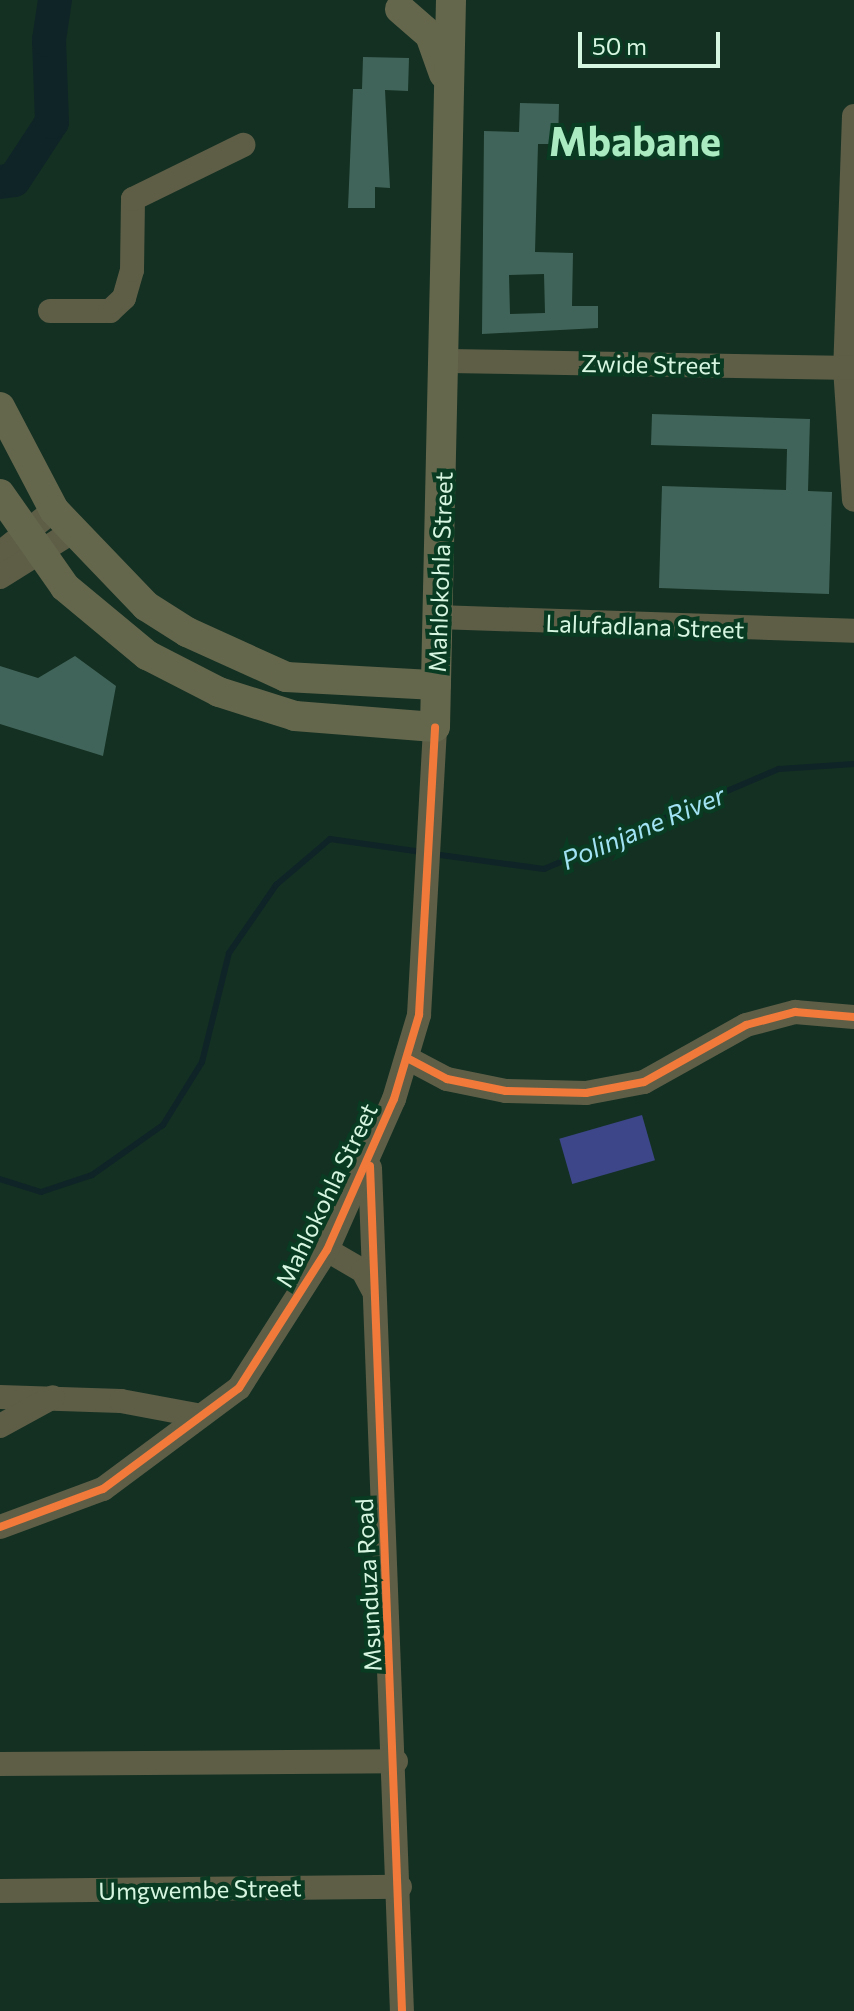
<!DOCTYPE html>
<style>
body{margin:0}
#map{position:relative;width:854px;height:2011px;overflow:hidden;background:#143022;font-family:Commissioner,sans-serif}
div>[style]{position:absolute}
.green>*{inset:0;background:#3c4688;transform-origin:0 0}
.stream>*{height:6px;margin:-3px;padding:0 3px;transform-origin:3px;border-radius:3px;background:#0f2427}
.river>*{height:34px;margin:-17px;padding:0 17px;transform-origin:17px;border-radius:17px;background:#0f2427}
.building>*{inset:0;background:#41645a}
.minor>*{height:24px;margin:-12px;padding:0 12px;transform-origin:12px;border-radius:12px;background:#5e5e47}
.major>*{height:30px;margin:-15px;padding:0 15px;transform-origin:15px;border-radius:15px;background:#65674d}
.cycleway>*{height:8px;margin:-4px;padding:0 4px;transform-origin:4px;border-radius:4px;background:#f17a3a}
span{translate:-50% -50%;white-space:nowrap;text-align:center;line-height:1.15;-webkit-text-stroke:8px #093b22;paint-order:stroke}
.street-label{font-size:24px;color:#d7f6e1}
.water-label{font-size:26px;color:#a1e2f3;font-style:italic}
.town-label{font-size:40px;color:#abebc2;font-weight:700}
.scale{position:absolute;left:578px;top:32px;width:142px;height:36px;box-sizing:border-box;border:4px solid #d7f6e1;border-top:0;padding-left:10px;font-size:24px;line-height:28px;white-space:nowrap;color:#d7f6e1;-webkit-text-stroke:6px #093b22;paint-order:stroke}
</style>
<div id="map">
<div class="green">
<div style="left:642px;top:1115px;width:47px;height:86px;rotate:74deg"></div>
</div>
<div class="stream">
<div style="left:433px;top:854px;width:112px;rotate:7.7deg"></div>
<div style="left:544px;top:869px;width:255px;rotate:-23.1deg"></div>
<div style="left:779px;top:769px;width:75px;rotate:-3.8deg"></div>
<div style="left:0;top:1179px;width:43px;rotate:17.6deg"></div>
<div style="left:41px;top:1192px;width:54px;rotate:-18.4deg"></div>
<div style="left:92px;top:1175px;width:87px;rotate:-35.2deg"></div>
<div style="left:163px;top:1125px;width:74px;rotate:-58.2deg"></div>
<div style="left:202px;top:1062px;width:112px;rotate:-76.1deg"></div>
<div style="left:229px;top:953px;width:83px;rotate:-55.3deg"></div>
<div style="left:276px;top:885px;width:71px;rotate:-40.4deg"></div>
<div style="left:330px;top:839px;width:93px;rotate:8deg"></div>
</div>
<div class="river">
<div style="left:0;top:182px;width:14px;rotate:-8deg"></div>
<div style="left:14px;top:180px;width:69px;rotate:-56.8deg"></div>
<div style="left:52px;top:122px;width:82px;rotate:-92.1deg"></div>
<div style="left:49px;top:40px;width:40px;rotate:-81.5deg"></div>
</div>
<div class="building">
<div style="clip-path:polygon(363px 57px,409px 58px,408px 91px,385px 90px,390px 188px,375px 187px,375px 208px,348px 208px,353px 89px,362px 89px)"></div>
<div style="clip-path:polygon(evenodd,520px 103px,559px 104px,558px 144px,538px 144px,535px 252px,573px 253px,572px 306px,598px 306px,598px 328px,482px 334px,484px 131px,519px 132px,520px 103px,544px 274px,545px 313px,510px 314px,509px 275px,544px 274px)"></div>
<div style="clip-path:polygon(652px 414px,810px 419px,808px 491px,832px 492px,829px 594px,659px 588px,662px 486px,786px 490px,787px 449px,651px 445px)"></div>
<div style="clip-path:polygon(75px 656px,116px 686px,103px 756px,0 724px,0 666px,38px 678px)"></div>
</div>
<div class="minor">
<div style="left:854px;top:116px;width:252px;rotate:92deg"></div>
<div style="left:845px;top:368px;width:132px;rotate:86.1deg"></div>
<div style="left:50px;top:311px;width:60px"></div>
<div style="left:110px;top:311px;width:19px;rotate:-43deg"></div>
<div style="left:124px;top:298px;width:29px;rotate:-74deg"></div>
<div style="left:132px;top:270px;width:71px;rotate:-89.2deg"></div>
<div style="left:133px;top:199px;width:123px;rotate:-26.1deg"></div>
<div style="left:449px;top:361px;width:405px;rotate:1deg"></div>
<div style="left:0;top:553px;width:69px;rotate:-38.5deg"></div>
<div style="left:0;top:577px;width:85px;rotate:-32deg"></div>
<div style="left:437px;top:617px;width:417px;rotate:1.9deg"></div>
<div style="left:409px;top:1059px;width:43px;rotate:27.8deg"></div>
<div style="left:447px;top:1079px;width:60px;rotate:11.5deg"></div>
<div style="left:506px;top:1091px;width:80px;rotate:1.4deg"></div>
<div style="left:586px;top:1093px;width:59px;rotate:-10.7deg"></div>
<div style="left:644px;top:1082px;width:117px;rotate:-29.2deg"></div>
<div style="left:746px;top:1025px;width:51px;rotate:-14.9deg"></div>
<div style="left:795px;top:1012px;width:59px;rotate:4.8deg"></div>
<div style="left:370px;top:1168px;width:844px;rotate:87.83deg"></div>
<div style="left:327px;top:1250px;width:42px;rotate:30.3deg"></div>
<div style="left:363px;top:1271px;width:21px;rotate:62deg"></div>
<div style="left:0;top:1397px;width:121px;rotate:1.9deg"></div>
<div style="left:121px;top:1401px;width:81px;rotate:10.6deg"></div>
<div style="left:0;top:1426px;width:60px;rotate:-28.7deg"></div>
<div style="left:0;top:1527px;width:110px;rotate:-20.3deg"></div>
<div style="left:103px;top:1489px;width:169px;rotate:-36.6deg"></div>
<div style="left:239px;top:1388px;width:164px;rotate:-57.5deg"></div>
<div style="left:327px;top:1250px;width:165px;rotate:-66.1deg"></div>
<div style="left:394px;top:1099px;width:88px;rotate:-73.4deg"></div>
<div style="left:419px;top:1015px;width:288px;rotate:-86.8deg"></div>
<div style="left:0;top:1764px;width:396px;rotate:-0.4deg"></div>
<div style="left:0;top:1891px;width:400px;rotate:-0.6deg"></div>
</div>
<div class="major">
<div style="left:400px;top:9px;width:40px;rotate:41deg"></div>
<div style="left:430px;top:35px;width:41px;rotate:70.3deg"></div>
<div style="left:0;top:407px;width:116px;rotate:62.3deg"></div>
<div style="left:54px;top:510px;width:133px;rotate:46.2deg"></div>
<div style="left:146px;top:606px;width:49px;rotate:32.4deg"></div>
<div style="left:187px;top:632px;width:109px;rotate:24.4deg"></div>
<div style="left:286px;top:677px;width:150px;rotate:3.1deg"></div>
<div style="left:0;top:494px;width:113px;rotate:55deg"></div>
<div style="left:65px;top:587px;width:107px;rotate:39.7deg"></div>
<div style="left:147px;top:655px;width:81px;rotate:27.2deg"></div>
<div style="left:219px;top:692px;width:80px;rotate:17.5deg"></div>
<div style="left:295px;top:716px;width:140px;rotate:4.5deg"></div>
<div style="left:435px;top:727px;width:727px;rotate:-88.74deg"></div>
</div>
<div class="cycleway">
<div style="left:409px;top:1059px;width:43px;rotate:27.8deg"></div>
<div style="left:447px;top:1079px;width:60px;rotate:11.5deg"></div>
<div style="left:506px;top:1091px;width:80px;rotate:1.4deg"></div>
<div style="left:586px;top:1093px;width:59px;rotate:-10.7deg"></div>
<div style="left:644px;top:1082px;width:117px;rotate:-29.2deg"></div>
<div style="left:746px;top:1025px;width:51px;rotate:-14.9deg"></div>
<div style="left:795px;top:1012px;width:59px;rotate:4.8deg"></div>
<div style="left:370px;top:1166px;width:846px;rotate:87.83deg"></div>
<div style="left:0;top:1527px;width:110px;rotate:-20.3deg"></div>
<div style="left:103px;top:1489px;width:169px;rotate:-36.6deg"></div>
<div style="left:239px;top:1388px;width:164px;rotate:-57.5deg"></div>
<div style="left:327px;top:1250px;width:165px;rotate:-66.1deg"></div>
<div style="left:394px;top:1099px;width:88px;rotate:-73.4deg"></div>
<div style="left:419px;top:1015px;width:288px;rotate:-86.8deg"></div>
</div>
<div class="street-label">
<span style="left:651px;top:364px;rotate:1deg">Zwide Street</span>
<span style="left:440px;top:572px;rotate:-88deg">Mahlokohla Street</span>
<span style="left:645px;top:626px;rotate:2deg">Lalufadlana Street</span>
<span style="left:326px;top:1195px;rotate:-64deg">Mahlokohla Street</span>
<span style="left:368px;top:1585px;rotate:-93deg">Msunduza Road</span>
<span style="left:200px;top:1889px;rotate:-1deg">Umgwembe Street</span>
</div>
<div class="water-label">
<span style="left:643px;top:827px;rotate:-23deg">Polinjane River</span>
</div>
<div class="town-label">
<span style="left:635px;top:140px">Mbabane</span>
</div>
<div class="scale">50 m</div>
</div>
